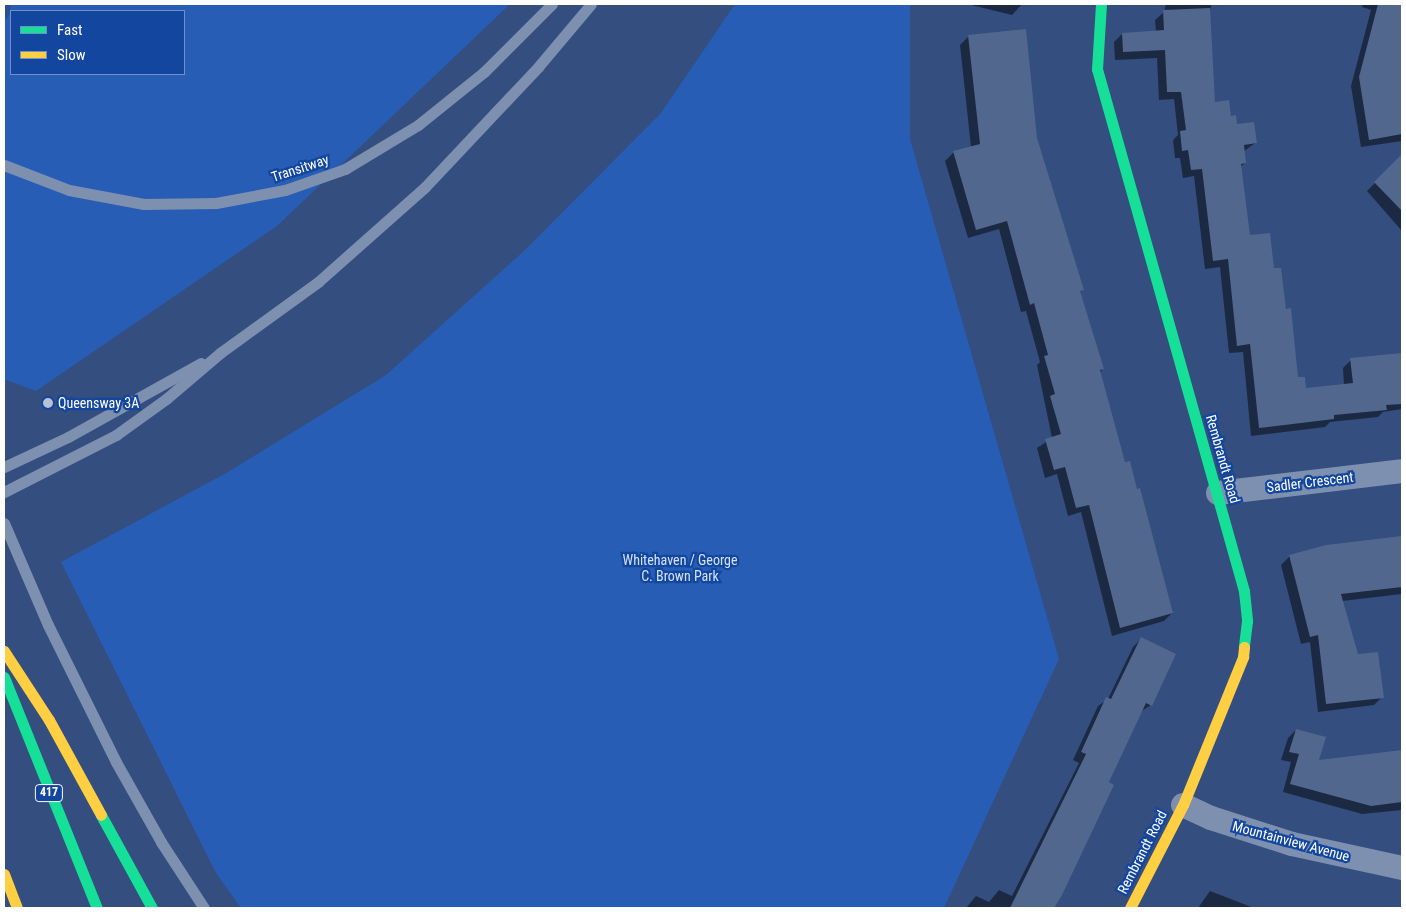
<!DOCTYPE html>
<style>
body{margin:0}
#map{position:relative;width:1406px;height:912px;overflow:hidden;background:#334e7f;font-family:"Roboto Condensed",sans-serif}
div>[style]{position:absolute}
.green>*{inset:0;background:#285db5}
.shadow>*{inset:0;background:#0007}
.stream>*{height:9px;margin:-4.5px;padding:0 4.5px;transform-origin:4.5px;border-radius:4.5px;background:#2c4f91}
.building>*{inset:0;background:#51678d}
.lane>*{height:11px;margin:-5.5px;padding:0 5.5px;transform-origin:5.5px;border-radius:5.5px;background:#7e90af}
.street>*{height:24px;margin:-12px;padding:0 12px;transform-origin:12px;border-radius:12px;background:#7e90af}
.fast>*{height:11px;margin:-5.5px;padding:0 5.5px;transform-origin:5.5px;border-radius:5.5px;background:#16e098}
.slow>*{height:11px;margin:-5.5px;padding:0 5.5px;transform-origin:5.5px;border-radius:5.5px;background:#ffcf43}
.dots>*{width:14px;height:14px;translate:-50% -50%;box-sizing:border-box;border:2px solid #13469f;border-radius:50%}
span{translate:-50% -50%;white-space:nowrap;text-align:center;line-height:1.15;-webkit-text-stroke:4.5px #13469f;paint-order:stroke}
.shield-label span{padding:1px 4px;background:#13469f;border:1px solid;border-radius:4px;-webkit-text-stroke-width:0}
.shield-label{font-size:12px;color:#fff;font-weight:700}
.street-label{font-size:14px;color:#fff}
.poi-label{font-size:14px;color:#fff}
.left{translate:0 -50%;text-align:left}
.park-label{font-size:14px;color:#d4e4fe}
.frame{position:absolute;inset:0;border:5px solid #fff;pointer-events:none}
.legend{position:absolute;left:10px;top:10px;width:175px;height:65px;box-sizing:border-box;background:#13469f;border:1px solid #7190c5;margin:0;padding:6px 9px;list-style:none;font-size:15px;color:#fff}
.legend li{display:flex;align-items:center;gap:10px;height:25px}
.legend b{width:25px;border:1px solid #7190c5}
</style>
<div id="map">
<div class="green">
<div style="clip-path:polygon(evenodd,4px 4px,510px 4px,277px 226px,36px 391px,4px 379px,4px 4px,11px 11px,184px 11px,184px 74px,11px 74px,11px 11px)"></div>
<div style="clip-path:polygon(735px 4px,910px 4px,910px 139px,1059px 659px,944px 908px,241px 908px,216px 873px,61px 562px,228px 472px,386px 375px,525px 250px,661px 113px)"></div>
</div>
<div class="shadow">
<div style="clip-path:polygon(967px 4px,1022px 4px,1012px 15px)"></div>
<div style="clip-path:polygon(1166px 4px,1212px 4px,1209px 13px,1214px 103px,1255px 143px,1243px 152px,1245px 163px,1240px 167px,1249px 237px,1273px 270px,1297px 379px,1305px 389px,1344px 385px,1343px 368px,1351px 360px,1402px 354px,1402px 409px,1383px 412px,1378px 417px,1330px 422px,1325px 427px,1251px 436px,1243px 352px,1229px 353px,1220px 267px,1205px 269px,1194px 176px,1183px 178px,1180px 158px,1175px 158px,1173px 140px,1178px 135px,1174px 99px,1159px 100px,1157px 58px,1115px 60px,1114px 42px,1122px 34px,1156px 32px,1155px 20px,1164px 12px)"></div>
<div style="clip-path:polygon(1363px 4px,1402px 4px,1402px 141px,1361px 147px,1351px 86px,1371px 10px,1362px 7px)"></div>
<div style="clip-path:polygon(969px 36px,1036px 138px,1082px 290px,1079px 292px,1103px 369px,1100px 372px,1124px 464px,1172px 613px,1164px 621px,1112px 636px,1081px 512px,1068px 516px,1057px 474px,1045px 478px,1037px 448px,1052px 438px,1037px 365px,1040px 362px,1026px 311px,1021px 312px,999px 229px,968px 238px,945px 161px,954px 152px,971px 147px,960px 45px)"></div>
<div style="clip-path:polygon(1402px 156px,1402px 231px,1367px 191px)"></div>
<div style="clip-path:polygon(1402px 537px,1402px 594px,1342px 601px,1357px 655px,1382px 697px,1374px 705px,1318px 712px,1310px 642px,1301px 644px,1281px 565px,1290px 556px,1326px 546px)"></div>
<div style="clip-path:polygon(1141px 639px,1151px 705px,1140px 712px,1052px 908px,966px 908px,976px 896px,989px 902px,999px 890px,1012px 896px,1079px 763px,1073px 760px,1098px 706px,1108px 699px,1133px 647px)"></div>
<div style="clip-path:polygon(1296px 730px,1317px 761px,1402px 752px,1402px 810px,1362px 814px,1283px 792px,1291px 762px,1281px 760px,1288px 738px)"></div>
<div style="clip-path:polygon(1210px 891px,1254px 908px,1198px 908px)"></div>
</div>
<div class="stream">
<div style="left:4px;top:14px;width:10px;rotate:-79deg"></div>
</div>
<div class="building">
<div style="clip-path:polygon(1378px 4px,1402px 4px,1402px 134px,1369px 140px,1359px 77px)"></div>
<div style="clip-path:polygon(1210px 8px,1215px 102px,1229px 100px,1231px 116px,1236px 115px,1237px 124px,1254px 122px,1257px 143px,1244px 145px,1246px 163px,1241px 164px,1250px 235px,1270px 233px,1274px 268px,1281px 268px,1286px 309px,1291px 308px,1298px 377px,1305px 377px,1306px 388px,1353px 383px,1350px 358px,1402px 353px,1402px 404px,1386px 405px,1387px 410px,1334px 415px,1334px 419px,1259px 428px,1250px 344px,1237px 346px,1228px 259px,1213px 261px,1202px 169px,1191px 170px,1188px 150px,1182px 151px,1180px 131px,1186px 130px,1181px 92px,1167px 92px,1165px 50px,1123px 52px,1122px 33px,1164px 30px,1163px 10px)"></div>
<div style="clip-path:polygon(1026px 29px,1037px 138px,1084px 290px,1080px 291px,1104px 369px,1100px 370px,1125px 462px,1130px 461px,1137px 489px,1140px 488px,1173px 613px,1120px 628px,1089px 505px,1076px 508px,1065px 467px,1054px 470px,1045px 439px,1061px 434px,1050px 396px,1055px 394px,1044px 356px,1048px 355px,1034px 303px,1030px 305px,1007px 221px,976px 230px,953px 151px,980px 144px,968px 35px)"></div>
<div style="clip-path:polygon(1402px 154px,1402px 211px,1374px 182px)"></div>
<div style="clip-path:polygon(1402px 536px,1402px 587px,1341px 594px,1358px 654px,1378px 652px,1384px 698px,1326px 704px,1318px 635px,1310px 637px,1289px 555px,1326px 545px)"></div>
<div style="clip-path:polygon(1141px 637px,1176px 654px,1152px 706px,1146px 703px,1109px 782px,1114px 785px,1062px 895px,1054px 908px,1010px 908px,1086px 754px,1081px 752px,1106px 697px,1111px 699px)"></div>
<div style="clip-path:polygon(1296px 729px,1326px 737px,1319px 760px,1402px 750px,1402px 802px,1371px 806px,1290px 784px,1299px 754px,1289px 752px)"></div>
</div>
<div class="lane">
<div style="left:4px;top:165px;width:70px;rotate:21deg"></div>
<div style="left:69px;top:190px;width:76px;rotate:10.6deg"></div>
<div style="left:144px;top:204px;width:72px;rotate:-0.8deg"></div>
<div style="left:216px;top:203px;width:70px;rotate:-10.7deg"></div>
<div style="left:285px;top:190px;width:64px;rotate:-19.3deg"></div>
<div style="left:345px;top:169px;width:85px;rotate:-31.1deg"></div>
<div style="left:418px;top:125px;width:85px;rotate:-38.8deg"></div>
<div style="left:484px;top:72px;width:96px;rotate:-45deg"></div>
<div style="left:4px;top:467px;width:71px;rotate:-25.1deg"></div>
<div style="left:68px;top:437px;width:152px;rotate:-29.1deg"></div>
<div style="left:4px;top:492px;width:126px;rotate:-27deg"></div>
<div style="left:116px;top:435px;width:62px;rotate:-35.8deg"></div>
<div style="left:166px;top:399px;width:71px;rotate:-40.4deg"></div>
<div style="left:220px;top:353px;width:121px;rotate:-35.9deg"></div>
<div style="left:318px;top:282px;width:143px;rotate:-41.6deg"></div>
<div style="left:425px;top:187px;width:165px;rotate:-46.7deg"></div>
<div style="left:538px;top:67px;width:82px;rotate:-49.9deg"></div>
<div style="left:4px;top:523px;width:111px;rotate:66.7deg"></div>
<div style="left:48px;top:625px;width:153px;rotate:63.6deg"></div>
<div style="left:116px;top:762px;width:92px;rotate:60.6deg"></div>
<div style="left:161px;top:842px;width:79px;rotate:56.9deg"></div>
</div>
<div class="street">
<div style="left:1218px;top:493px;width:185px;rotate:-6.8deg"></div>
<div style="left:1183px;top:805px;width:31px;rotate:25deg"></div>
<div style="left:1211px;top:818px;width:85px;rotate:17.8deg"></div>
<div style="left:1292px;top:844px;width:113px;rotate:12.3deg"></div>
</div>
<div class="fast">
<div style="left:1101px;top:4px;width:65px;rotate:93.5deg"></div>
<div style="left:1097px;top:69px;width:542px;rotate:74.27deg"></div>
<div style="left:1244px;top:591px;width:30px;rotate:84deg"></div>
<div style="left:1247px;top:621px;width:26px;rotate:97deg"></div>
<div style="left:4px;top:677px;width:249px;rotate:68.1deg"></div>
<div style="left:101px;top:815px;width:106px;rotate:61.3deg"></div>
</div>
<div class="slow">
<div style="left:4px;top:651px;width:82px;rotate:56.9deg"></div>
<div style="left:49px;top:720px;width:108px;rotate:61.3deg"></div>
<div style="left:4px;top:874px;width:36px;rotate:69deg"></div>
<div style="left:1130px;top:908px;width:116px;rotate:-62.8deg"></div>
<div style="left:1183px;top:805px;width:160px;rotate:-67.9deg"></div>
<div style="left:1243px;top:657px;width:10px;rotate:-84deg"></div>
</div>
<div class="dots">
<div style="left:48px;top:403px;background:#b8c1d2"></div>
</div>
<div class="shield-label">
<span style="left:49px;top:793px">417</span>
</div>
<div class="street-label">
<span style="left:300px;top:168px;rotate:-18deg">Transitway</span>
<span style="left:1223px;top:459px;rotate:74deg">Rembrandt Road</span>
<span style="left:1310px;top:482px;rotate:-7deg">Sadler Crescent</span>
<span style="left:1291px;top:841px;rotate:15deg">Mountainview Avenue</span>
<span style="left:1142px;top:852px;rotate:-63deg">Rembrandt Road</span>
</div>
<div class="poi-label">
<span class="left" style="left:58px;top:403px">Queensway 3A</span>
</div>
<div class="park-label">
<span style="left:680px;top:568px">Whitehaven / George<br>C. Brown Park</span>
</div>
<div class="frame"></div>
<ul class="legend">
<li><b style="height:6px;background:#16e098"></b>Fast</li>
<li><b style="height:6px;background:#ffcf43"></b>Slow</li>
</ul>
</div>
